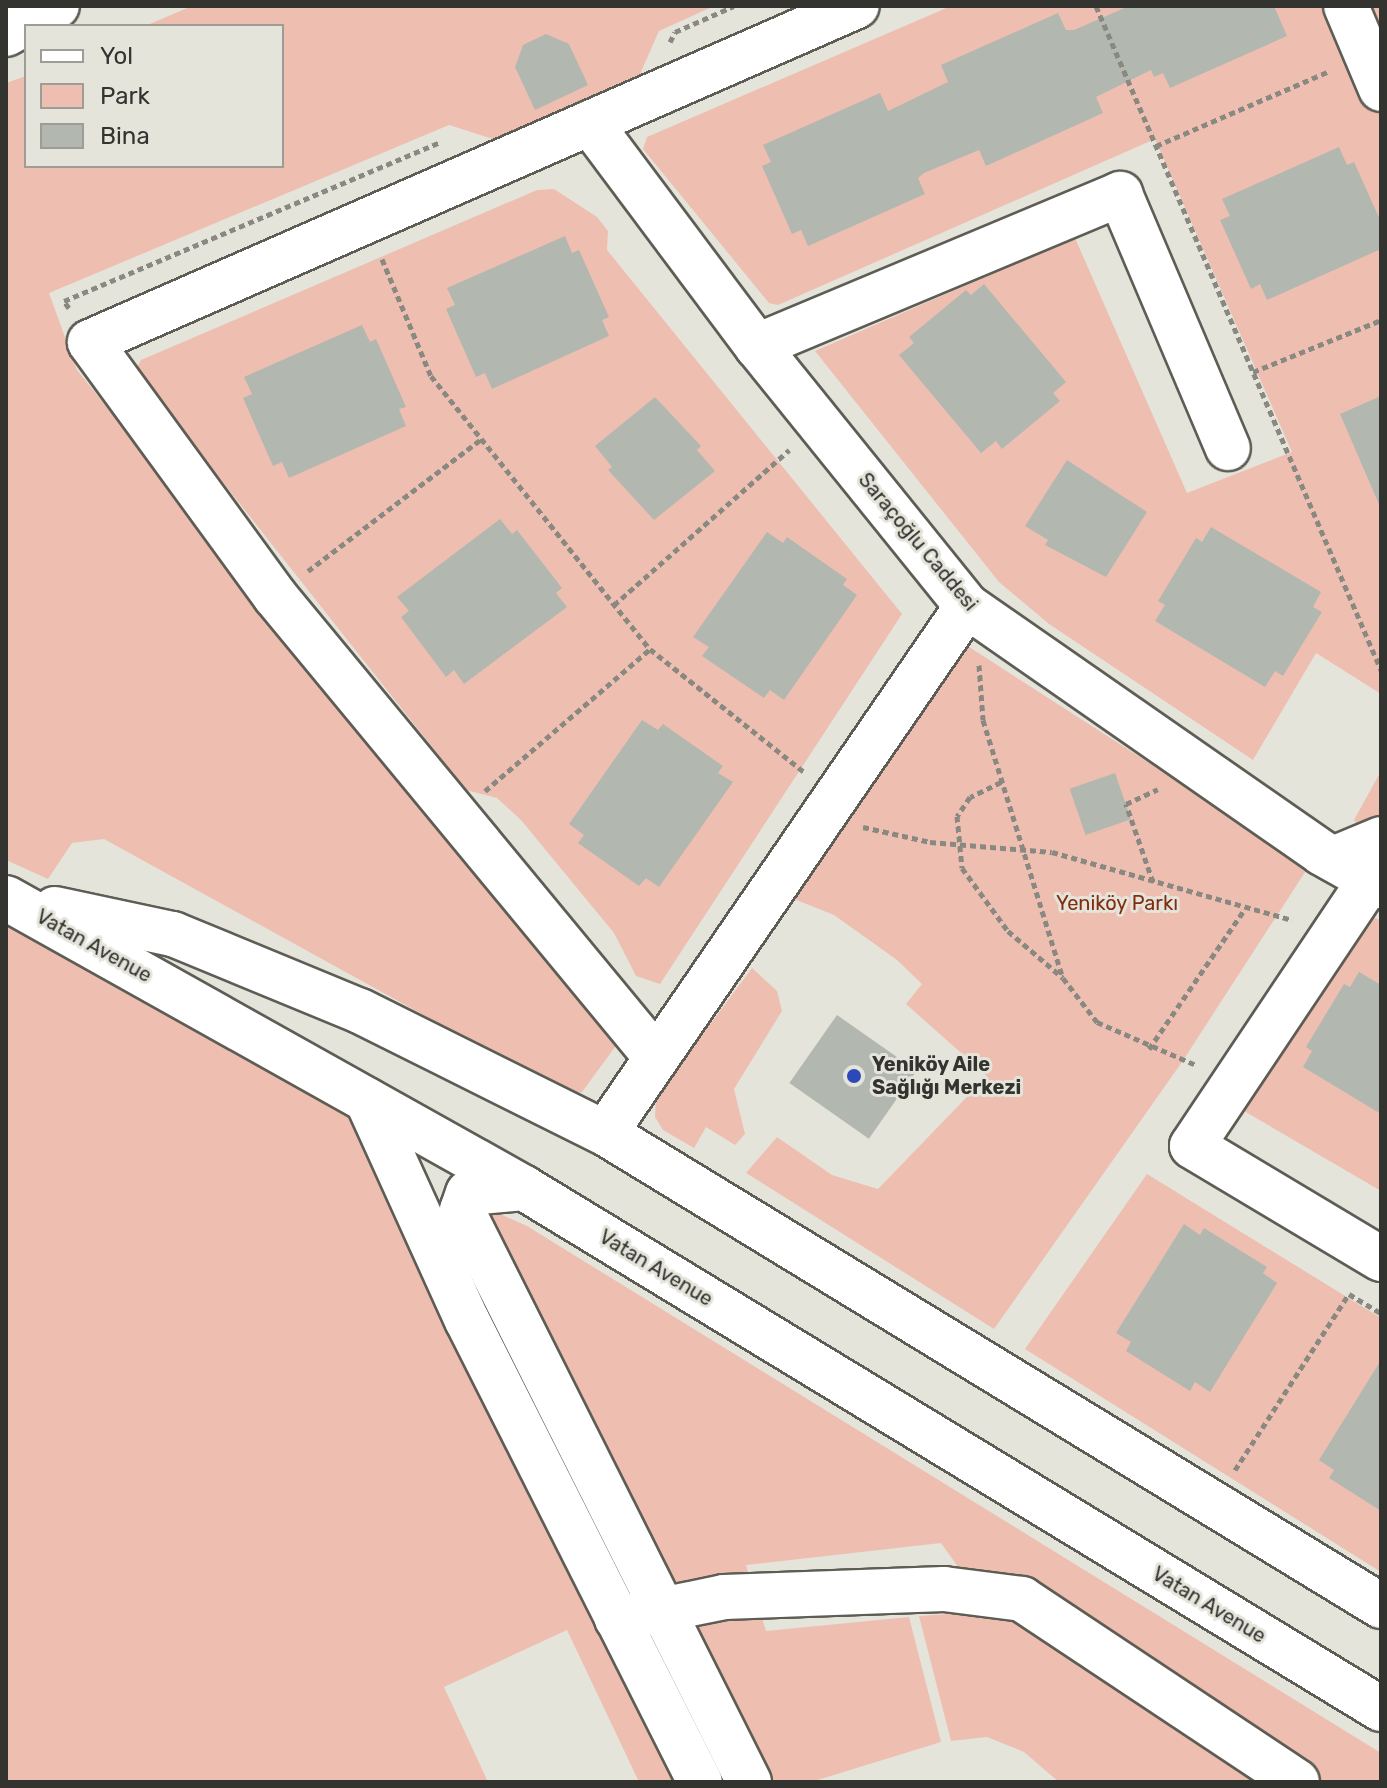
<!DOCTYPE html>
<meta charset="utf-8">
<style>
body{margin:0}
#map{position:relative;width:1387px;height:1788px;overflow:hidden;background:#e4e4db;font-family:Rubik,sans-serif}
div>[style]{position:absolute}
.green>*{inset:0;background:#eebfb0}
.building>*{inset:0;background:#b2b7b0;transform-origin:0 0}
.path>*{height:5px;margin-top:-2.5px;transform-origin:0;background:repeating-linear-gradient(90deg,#898982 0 6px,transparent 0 10px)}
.roads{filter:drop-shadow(2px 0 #5e5d55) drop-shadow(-2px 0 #5e5d55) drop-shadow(0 2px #5e5d55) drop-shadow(0 -2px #5e5d55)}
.minor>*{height:44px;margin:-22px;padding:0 22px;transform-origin:22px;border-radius:22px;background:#fff}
.highway>*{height:44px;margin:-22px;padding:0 22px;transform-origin:22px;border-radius:22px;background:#fff}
.dots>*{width:22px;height:22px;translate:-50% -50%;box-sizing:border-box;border:4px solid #e4e4db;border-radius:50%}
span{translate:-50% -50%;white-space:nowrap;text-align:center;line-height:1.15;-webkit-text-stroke:6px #e4e4db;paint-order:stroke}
.street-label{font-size:20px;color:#33332f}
.park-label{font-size:20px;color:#802d10}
.poi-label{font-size:20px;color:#33332f;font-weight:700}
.left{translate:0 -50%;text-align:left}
.frame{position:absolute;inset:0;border:8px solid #33332f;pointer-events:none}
.legend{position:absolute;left:24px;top:24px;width:260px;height:144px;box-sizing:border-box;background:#e4e4db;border:2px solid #9d9d96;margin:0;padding:10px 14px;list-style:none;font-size:24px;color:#33332f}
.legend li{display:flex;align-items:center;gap:16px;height:40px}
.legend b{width:40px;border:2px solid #9d9d96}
</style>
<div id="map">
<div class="green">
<div style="clip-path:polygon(192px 6px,714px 6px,659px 31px,640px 74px,493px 139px,449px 125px,49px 293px,77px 370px,618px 1043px,582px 1092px,567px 1094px,104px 839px,72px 843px,48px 879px,6px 860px,6px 83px,26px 76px,26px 166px,282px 166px,282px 26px,145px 26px)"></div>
<div style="clip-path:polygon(951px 6px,1381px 6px,1381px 694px,1316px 653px,1253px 760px,1049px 624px,999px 582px,815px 351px,1075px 238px,1187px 493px,1292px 452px,1155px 139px,778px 305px,769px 303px,643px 149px,647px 137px)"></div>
<div style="clip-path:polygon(554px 189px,597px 217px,608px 231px,607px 250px,902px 614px,660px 984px,636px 976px,614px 933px,521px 820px,497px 798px,466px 790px,135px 371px,141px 360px,537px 190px)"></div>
<div style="clip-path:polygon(963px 643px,1309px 866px,1182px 1062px,994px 1329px,746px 1173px,777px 1137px,832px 1175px,878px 1189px,987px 1076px,906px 1004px,922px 984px,897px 960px,834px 915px,794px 899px)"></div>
<div style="clip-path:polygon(1381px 771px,1381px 824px,1361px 829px,1354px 820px)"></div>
<div style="clip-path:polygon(6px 898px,367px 1100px,700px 1782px,639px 1782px,567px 1630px,444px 1687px,488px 1782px,6px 1782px)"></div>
<div style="clip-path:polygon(1371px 917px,1381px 920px,1381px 1191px,1244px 1111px)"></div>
<div style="clip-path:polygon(752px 968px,777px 991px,782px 1011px,734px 1089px,745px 1134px,735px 1145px,706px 1127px,694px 1148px,663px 1130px,655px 1117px,656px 1097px)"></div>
<div style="clip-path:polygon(1147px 1174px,1381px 1318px,1381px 1572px,1025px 1349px)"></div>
<div style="clip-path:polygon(491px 1210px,527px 1226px,1381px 1753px,1381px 1782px,1059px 1782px,1024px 1752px,987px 1737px,951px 1741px,919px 1616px,950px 1614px,978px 1595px,941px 1543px,746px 1565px,766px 1631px,909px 1617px,941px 1742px,811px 1782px,771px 1782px,485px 1219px)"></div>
</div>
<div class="building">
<div style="clip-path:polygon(1129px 6px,1274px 6px,1287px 36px,1170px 88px,1163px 73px,1154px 77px,1151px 70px,1096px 97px,1103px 113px,986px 166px,979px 150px,924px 173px,918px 178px,925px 194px,808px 246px,801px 230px,792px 234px,762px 166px,771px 162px,763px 145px,880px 93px,888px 111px,948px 82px,941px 65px,1058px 13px,1066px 30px,1074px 30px)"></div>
<div style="clip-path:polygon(546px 34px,569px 44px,588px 85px,535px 110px,515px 67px,523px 45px)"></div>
<div style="clip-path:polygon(1339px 147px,1347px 165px,1354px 162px,1381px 222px,1381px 249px,1267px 300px,1260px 284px,1251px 289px,1220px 220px,1230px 216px,1222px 199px)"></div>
<div style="clip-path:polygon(565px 236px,572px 253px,579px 250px,609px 317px,602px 320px,609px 336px,492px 389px,485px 373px,476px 377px,446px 309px,455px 305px,447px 288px)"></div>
<div style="clip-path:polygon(984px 284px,1066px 382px,1053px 393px,1060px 401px,1002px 449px,996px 441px,981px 453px,899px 355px,914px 343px,909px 337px,966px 290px,971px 295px)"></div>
<div style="clip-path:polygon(362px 325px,370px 342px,376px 339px,406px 407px,399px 409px,406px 426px,289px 478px,282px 462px,273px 466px,243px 398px,252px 394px,244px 377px)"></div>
<div style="clip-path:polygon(1381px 396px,1381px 509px,1340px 414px)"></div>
<div style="clip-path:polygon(655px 397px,701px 446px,697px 450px,715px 471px,654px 520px,608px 470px,612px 467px,595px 446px)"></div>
<div style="clip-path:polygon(1067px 460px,1147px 512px,1106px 577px,1045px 545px,1048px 540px,1025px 526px)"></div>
<div style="clip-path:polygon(500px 519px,512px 534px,517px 530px,562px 588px,556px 593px,567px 607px,464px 684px,454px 670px,446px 677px,401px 617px,409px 611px,397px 597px)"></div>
<div style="clip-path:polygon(1211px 527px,1321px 592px,1313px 607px,1322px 612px,1283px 676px,1275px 671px,1265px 687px,1155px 621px,1165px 605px,1158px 601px,1196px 538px,1202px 542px)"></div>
<div style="clip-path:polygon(767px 532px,783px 543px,787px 537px,847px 579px,843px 585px,857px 595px,784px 700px,770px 690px,764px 698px,702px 656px,709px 647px,693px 637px)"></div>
<div style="clip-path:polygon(642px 720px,658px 730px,663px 724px,723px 766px,718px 773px,733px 782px,659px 887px,646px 878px,639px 886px,578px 843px,584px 835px,569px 824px)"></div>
<div style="left:1115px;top:773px;width:49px;height:48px;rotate:71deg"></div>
<div style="clip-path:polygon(1359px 972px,1381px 985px,1381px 1114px,1303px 1067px,1312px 1051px,1306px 1047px,1344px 984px,1350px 987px)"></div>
<div style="left:837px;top:1015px;width:97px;height:83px;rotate:35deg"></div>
<div style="clip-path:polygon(1184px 1224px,1200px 1235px,1204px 1228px,1267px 1267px,1263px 1273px,1277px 1283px,1210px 1392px,1195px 1382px,1190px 1391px,1126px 1351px,1131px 1342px,1116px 1333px)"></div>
<div style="clip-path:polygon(1381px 1360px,1381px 1511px,1329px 1478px,1334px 1470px,1319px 1460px)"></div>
</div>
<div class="path">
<div style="left:1096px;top:6px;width:723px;rotate:66.77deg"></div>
<div style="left:670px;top:42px;width:11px;rotate:-63deg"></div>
<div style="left:675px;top:32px;width:64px;rotate:-23.8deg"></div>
<div style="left:1156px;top:146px;width:189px;rotate:-23.4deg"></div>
<div style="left:382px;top:259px;width:127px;rotate:67.3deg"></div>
<div style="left:431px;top:376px;width:350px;rotate:51.3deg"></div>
<div style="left:650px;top:649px;width:197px;rotate:38.6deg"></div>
<div style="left:69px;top:308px;width:9px;rotate:-126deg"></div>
<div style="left:64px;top:301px;width:408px;rotate:-22.9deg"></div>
<div style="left:1253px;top:372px;width:138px;rotate:-22.1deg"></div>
<div style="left:308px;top:571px;width:218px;rotate:-37.3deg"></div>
<div style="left:614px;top:605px;width:234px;rotate:-41.5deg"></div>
<div style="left:979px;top:665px;width:55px;rotate:85.8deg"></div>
<div style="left:983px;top:720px;width:270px;rotate:72.8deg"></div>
<div style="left:1063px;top:978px;width:56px;rotate:52.3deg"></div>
<div style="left:1097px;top:1022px;width:108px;rotate:23.5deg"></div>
<div style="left:1001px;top:782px;width:34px;rotate:154deg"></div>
<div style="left:970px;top:797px;width:23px;rotate:124deg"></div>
<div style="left:957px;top:816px;width:52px;rotate:84.5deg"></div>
<div style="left:962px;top:868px;width:78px;rotate:53.9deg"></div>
<div style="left:1008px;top:931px;width:72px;rotate:40.5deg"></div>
<div style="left:485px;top:791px;width:218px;rotate:-40.7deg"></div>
<div style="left:863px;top:827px;width:69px;rotate:12.6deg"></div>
<div style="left:930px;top:842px;width:122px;rotate:4.7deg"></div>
<div style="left:1052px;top:852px;width:250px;rotate:15.8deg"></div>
<div style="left:1153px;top:882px;width:83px;rotate:-109.1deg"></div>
<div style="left:1126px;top:804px;width:35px;rotate:-25deg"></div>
<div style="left:1149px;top:1049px;width:170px;rotate:-55.6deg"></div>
<div style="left:1235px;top:1470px;width:210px;rotate:-57.1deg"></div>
<div style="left:1349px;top:1294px;width:37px;rotate:31deg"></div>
</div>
<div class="roads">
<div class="minor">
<div style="left:1346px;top:6px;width:90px;rotate:67.1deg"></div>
<div style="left:590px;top:123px;width:279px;rotate:53.2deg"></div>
<div style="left:757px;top:346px;width:334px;rotate:51.1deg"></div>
<div style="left:967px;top:606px;width:432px;rotate:34.8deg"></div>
<div style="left:1322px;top:853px;width:68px;rotate:29.2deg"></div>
<div style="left:757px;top:346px;width:394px;rotate:-22.7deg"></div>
<div style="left:1120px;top:194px;width:276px;rotate:67deg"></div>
<div style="left:1333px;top:859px;width:52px;rotate:-22.6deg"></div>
<div style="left:1370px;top:880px;width:320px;rotate:123.8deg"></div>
<div style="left:1192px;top:1146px;width:220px;rotate:30.9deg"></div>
<div style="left:6px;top:898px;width:594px;rotate:29.24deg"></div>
<div style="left:524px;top:1188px;width:1003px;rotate:31.3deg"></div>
<div style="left:55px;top:909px;width:121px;rotate:12deg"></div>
<div style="left:173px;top:934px;width:202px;rotate:22.4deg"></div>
<div style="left:360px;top:1011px;width:274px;rotate:26.5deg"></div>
<div style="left:605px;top:1133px;width:909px;rotate:31.36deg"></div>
<div style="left:655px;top:1056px;width:597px;rotate:-129.56deg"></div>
<div style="left:275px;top:596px;width:314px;rotate:-126.1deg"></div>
<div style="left:90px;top:342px;width:837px;rotate:-23.66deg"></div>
<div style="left:367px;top:1100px;width:242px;rotate:65.6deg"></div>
<div style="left:467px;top:1320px;width:517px;rotate:63.24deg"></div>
<div style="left:605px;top:1133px;width:639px;rotate:-55.51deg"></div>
<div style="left:524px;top:1188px;width:56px;rotate:174.9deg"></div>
<div style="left:468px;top:1193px;width:18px;rotate:109deg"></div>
<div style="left:462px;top:1210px;width:640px;rotate:63.35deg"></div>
<div style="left:617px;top:1619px;width:109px;rotate:-11.6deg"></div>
<div style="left:724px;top:1597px;width:220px;rotate:-2.1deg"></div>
<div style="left:944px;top:1589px;width:79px;rotate:7.3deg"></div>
<div style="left:1022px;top:1599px;width:330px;rotate:33.6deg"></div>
</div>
<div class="highway">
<div style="left:6px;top:34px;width:58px;rotate:-28.8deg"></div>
</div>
</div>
<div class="dots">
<div style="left:854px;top:1076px;background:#2d48b9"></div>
</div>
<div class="street-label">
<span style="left:918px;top:542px;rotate:50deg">Saraçoğlu Caddesi</span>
<span style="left:94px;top:946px;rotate:29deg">Vatan Avenue</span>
<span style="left:656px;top:1268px;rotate:31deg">Vatan Avenue</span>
<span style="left:1209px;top:1605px;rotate:31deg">Vatan Avenue</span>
</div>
<div class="park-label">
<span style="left:1117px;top:903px">Yeniköy Parkı</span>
</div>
<div class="poi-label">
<span class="left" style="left:872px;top:1076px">Yeniköy Aile<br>Sağlığı Merkezi</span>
</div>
<div class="frame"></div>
<ul class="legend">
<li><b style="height:10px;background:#fff"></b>Yol</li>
<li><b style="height:22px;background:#eebfb0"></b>Park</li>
<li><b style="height:22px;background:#b2b7b0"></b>Bina</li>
</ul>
</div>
